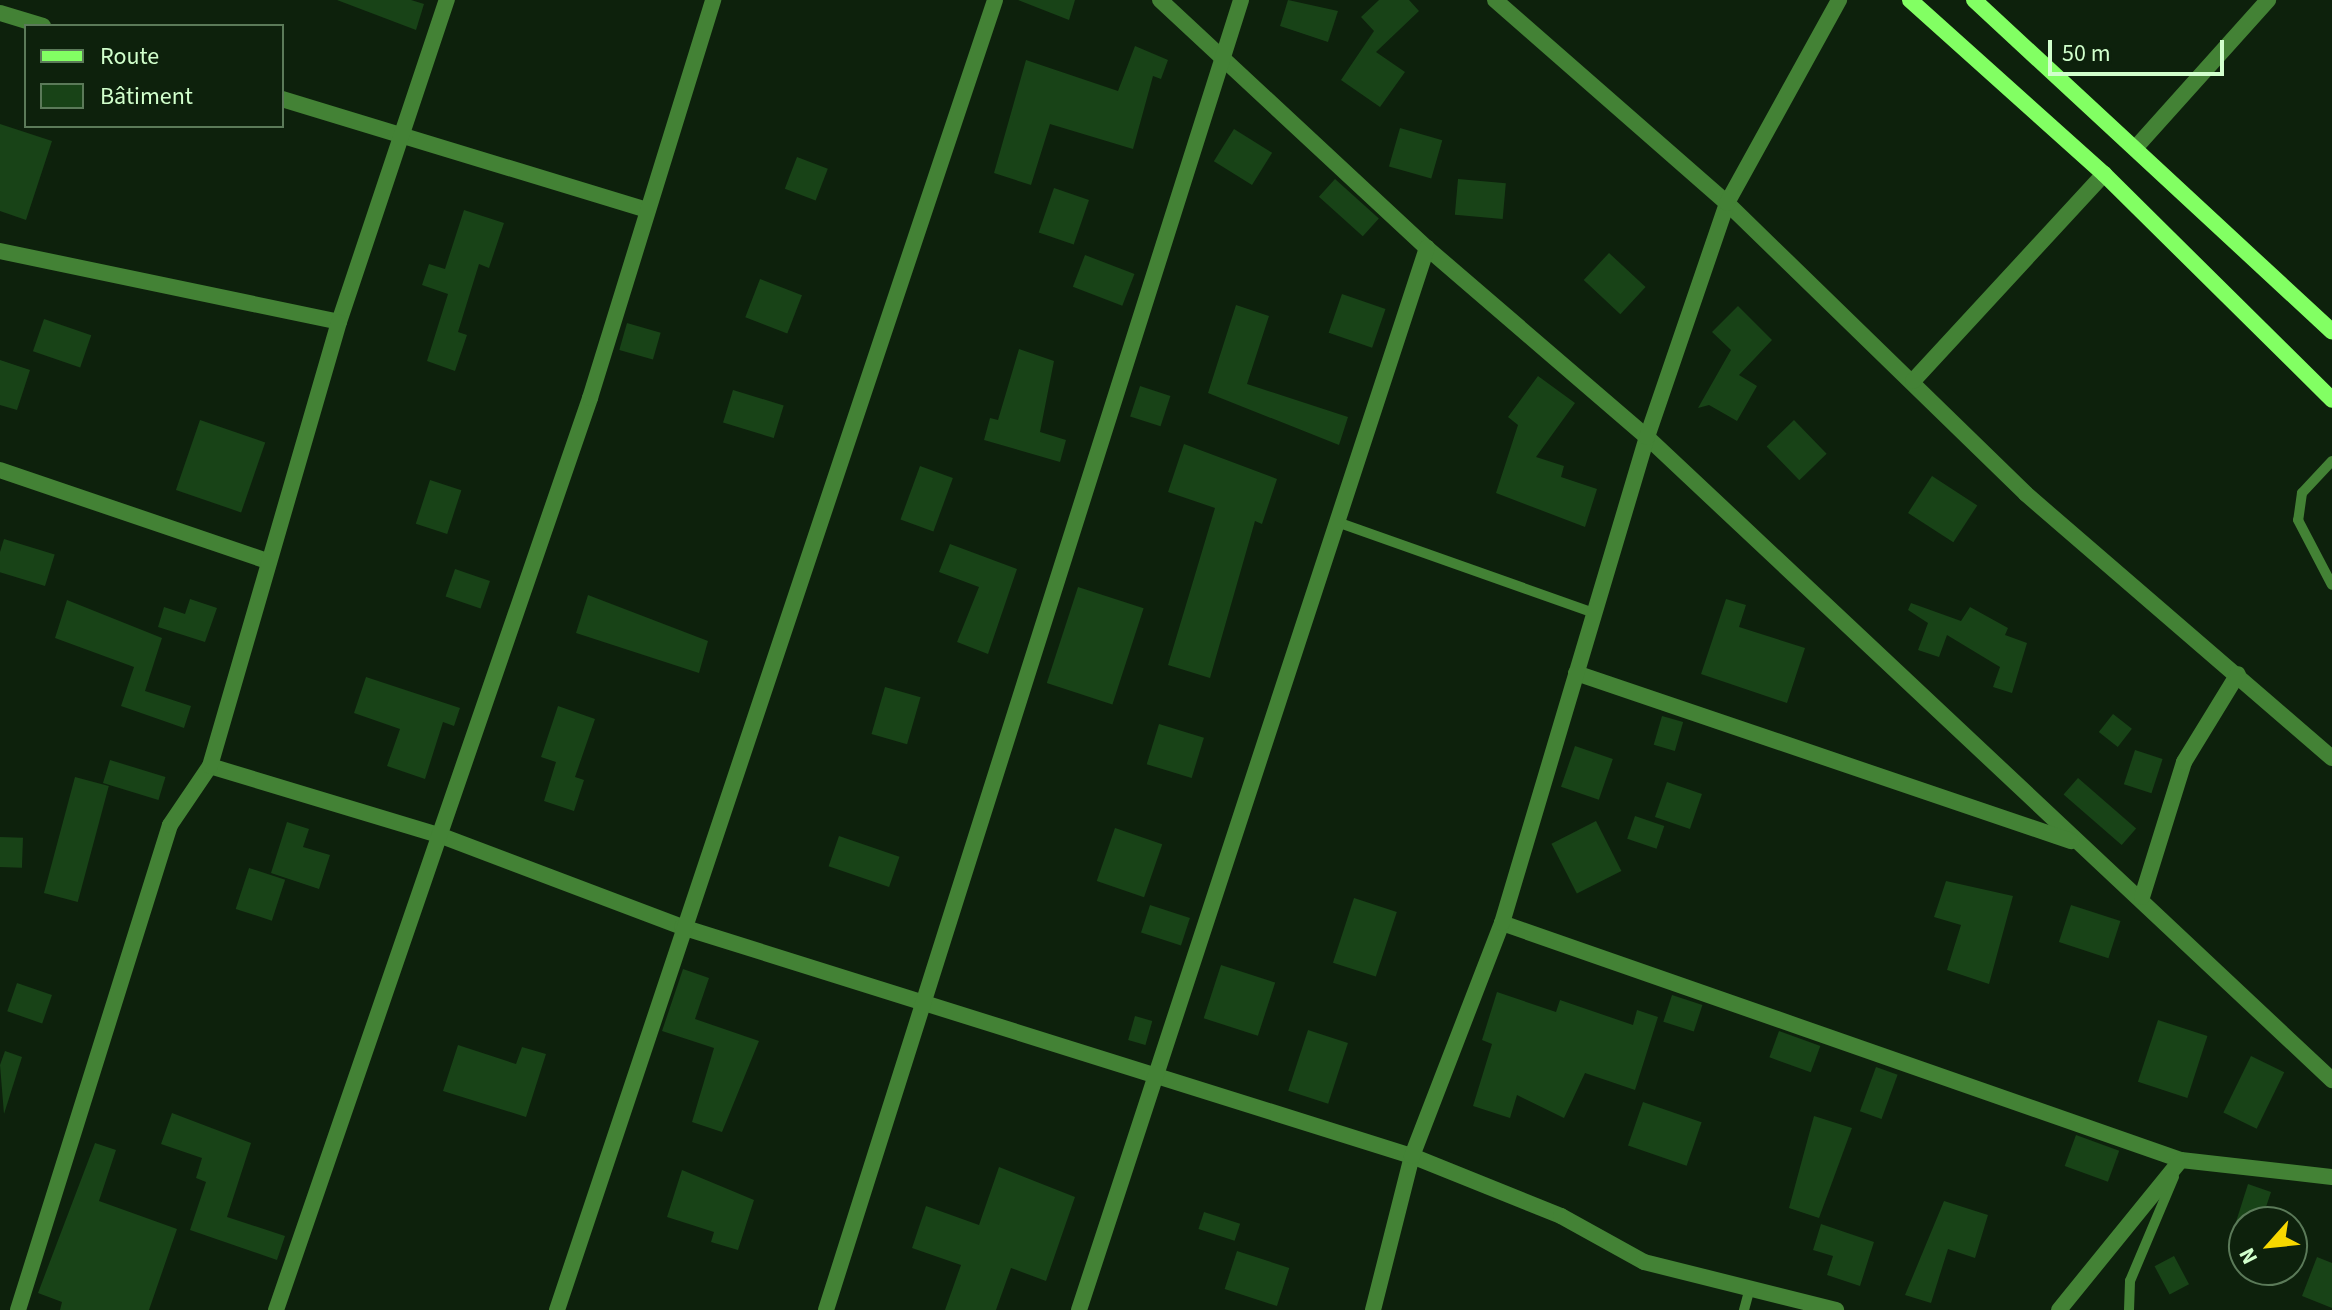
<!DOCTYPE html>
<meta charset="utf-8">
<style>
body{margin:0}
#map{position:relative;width:2332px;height:1310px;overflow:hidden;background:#0d210c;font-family:"Source Sans 3",sans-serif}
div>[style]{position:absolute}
.building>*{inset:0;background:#184317;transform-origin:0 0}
.service>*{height:10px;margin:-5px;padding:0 5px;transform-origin:5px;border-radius:5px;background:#438235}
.minor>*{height:16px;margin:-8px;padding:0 8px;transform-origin:8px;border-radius:8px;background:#438235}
.secondary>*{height:16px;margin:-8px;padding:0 8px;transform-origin:8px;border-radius:8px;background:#82ff63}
span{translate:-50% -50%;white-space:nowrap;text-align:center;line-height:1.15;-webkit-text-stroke:7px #0d210c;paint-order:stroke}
.legend{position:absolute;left:24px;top:24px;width:260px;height:104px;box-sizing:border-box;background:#0d210c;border:2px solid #5b7a59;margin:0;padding:10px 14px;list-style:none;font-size:24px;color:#d1ffcc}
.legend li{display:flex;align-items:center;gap:16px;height:40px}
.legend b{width:40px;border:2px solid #5b7a59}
.north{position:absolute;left:2228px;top:1206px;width:80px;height:80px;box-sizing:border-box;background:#0d210c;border:2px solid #5b7a59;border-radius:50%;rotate:243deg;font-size:22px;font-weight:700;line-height:32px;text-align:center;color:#d1ffcc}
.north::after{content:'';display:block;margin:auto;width:28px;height:36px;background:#f7d700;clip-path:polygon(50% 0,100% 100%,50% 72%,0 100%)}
.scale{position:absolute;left:2048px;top:40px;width:176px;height:36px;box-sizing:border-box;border:4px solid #d1ffcc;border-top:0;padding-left:10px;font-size:24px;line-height:28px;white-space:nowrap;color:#d1ffcc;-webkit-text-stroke:6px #0d210c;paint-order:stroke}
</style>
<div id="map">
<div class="building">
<div style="clip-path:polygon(337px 0,411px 0,424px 4px,416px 30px)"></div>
<div style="clip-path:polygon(1018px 0,1075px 0,1069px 20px)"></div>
<div style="clip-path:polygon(1288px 0,1338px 11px,1328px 42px,1280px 26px)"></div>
<div style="clip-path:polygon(1379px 0,1409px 0,1419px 11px,1376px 52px,1405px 72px,1380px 107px,1341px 80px,1374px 31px,1361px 17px)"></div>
<div style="clip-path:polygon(1135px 46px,1168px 60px,1161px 79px,1153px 76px,1133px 149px,1050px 124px,1031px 185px,994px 173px,1026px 60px,1118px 91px)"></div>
<div style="clip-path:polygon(0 124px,52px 141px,26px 220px,0 211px)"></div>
<div style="left:1400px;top:128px;width:44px;height:40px;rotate:16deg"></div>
<div style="left:1234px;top:129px;width:45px;height:38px;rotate:32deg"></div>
<div style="left:797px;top:157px;width:33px;height:34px;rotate:21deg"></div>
<div style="left:1335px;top:179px;width:59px;height:24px;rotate:42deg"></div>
<div style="left:1458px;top:179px;width:48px;height:36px;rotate:5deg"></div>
<div style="left:1054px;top:188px;width:37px;height:47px;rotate:19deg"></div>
<div style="clip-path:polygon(464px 210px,504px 223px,489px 268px,479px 264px,458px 332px,467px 335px,455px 371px,427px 361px,448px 294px,422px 285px,429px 264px,445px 269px)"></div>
<div style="left:1609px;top:253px;width:50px;height:37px;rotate:43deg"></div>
<div style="left:1085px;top:255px;width:53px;height:34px;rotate:21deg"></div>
<div style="left:760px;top:279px;width:45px;height:41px;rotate:21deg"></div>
<div style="left:1342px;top:294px;width:46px;height:41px;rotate:19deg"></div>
<div style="clip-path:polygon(1236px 305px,1269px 316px,1247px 384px,1348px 417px,1339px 445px,1208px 393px)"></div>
<div style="clip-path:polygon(1738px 306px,1772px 340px,1739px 375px,1757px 386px,1737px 421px,1709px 405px,1698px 408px,1731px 350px,1712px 332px)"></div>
<div style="left:44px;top:319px;width:50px;height:34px;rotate:19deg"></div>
<div style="left:627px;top:323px;width:35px;height:28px;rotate:16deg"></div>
<div style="clip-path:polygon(1019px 349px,1054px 361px,1040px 432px,1066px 440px,1060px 462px,984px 440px,990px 418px,998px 420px)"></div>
<div style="clip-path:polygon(0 360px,30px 370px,17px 410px,0 405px)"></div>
<div style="clip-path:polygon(1538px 376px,1575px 403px,1536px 457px,1564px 466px,1561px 477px,1597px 489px,1585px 527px,1496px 493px,1518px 425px,1508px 417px)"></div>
<div style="left:1140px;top:386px;width:32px;height:32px;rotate:18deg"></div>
<div style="left:733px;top:390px;width:53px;height:34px;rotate:17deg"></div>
<div style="left:200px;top:420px;width:69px;height:74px;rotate:19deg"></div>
<div style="left:1794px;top:420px;width:47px;height:38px;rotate:46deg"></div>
<div style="clip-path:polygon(1184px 444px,1277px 479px,1262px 524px,1255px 521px,1210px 678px,1168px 665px,1215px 508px,1168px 492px)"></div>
<div style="left:920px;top:466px;width:35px;height:57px;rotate:20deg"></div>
<div style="left:1932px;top:476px;width:54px;height:44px;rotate:33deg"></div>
<div style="left:430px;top:480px;width:33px;height:46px;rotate:18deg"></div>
<div style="left:4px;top:539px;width:53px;height:33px;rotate:17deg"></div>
<div style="clip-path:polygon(950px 544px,1017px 569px,988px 654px,957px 642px,979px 587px,939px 572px)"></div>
<div style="left:455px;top:569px;width:37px;height:29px;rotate:19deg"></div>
<div style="left:1078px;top:587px;width:69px;height:101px;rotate:18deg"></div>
<div style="clip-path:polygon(588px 595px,708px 641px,699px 673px,576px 633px)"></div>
<div style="clip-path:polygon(190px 599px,217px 608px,205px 642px,158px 627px,164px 607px,185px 614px)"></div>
<div style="clip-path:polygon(1726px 599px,1746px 605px,1739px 627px,1805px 648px,1787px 703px,1701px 674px)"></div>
<div style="clip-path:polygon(67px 600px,162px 638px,145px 691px,191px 706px,184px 728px,121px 706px,134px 667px,55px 638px)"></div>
<div style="clip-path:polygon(1911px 603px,1961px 621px,1970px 607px,2008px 628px,2005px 635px,2027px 643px,2012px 693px,1993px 687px,2000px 667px,1947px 635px,1939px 657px,1918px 650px,1928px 623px,1908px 610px)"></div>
<div style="clip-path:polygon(366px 677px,460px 708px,454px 726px,443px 722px,425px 779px,387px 766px,400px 729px,354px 713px)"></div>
<div style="left:885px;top:687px;width:37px;height:49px;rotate:16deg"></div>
<div style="clip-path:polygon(558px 706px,595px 719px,575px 777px,584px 780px,574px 811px,544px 801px,556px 762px,541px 757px)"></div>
<div style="left:2113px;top:714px;width:24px;height:23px;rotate:38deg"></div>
<div style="left:1662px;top:716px;width:22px;height:30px;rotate:16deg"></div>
<div style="left:1159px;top:724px;width:47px;height:42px;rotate:17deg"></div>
<div style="left:1575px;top:746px;width:40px;height:43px;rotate:19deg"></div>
<div style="left:2135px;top:750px;width:29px;height:36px;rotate:18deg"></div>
<div style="left:110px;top:760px;width:58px;height:24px;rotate:17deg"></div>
<div style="left:75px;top:777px;width:35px;height:120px;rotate:15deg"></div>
<div style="left:2078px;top:778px;width:77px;height:22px;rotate:41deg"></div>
<div style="left:1667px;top:782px;width:37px;height:37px;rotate:19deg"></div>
<div style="left:1635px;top:816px;width:31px;height:24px;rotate:19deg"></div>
<div style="left:1596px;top:821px;width:56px;height:50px;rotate:63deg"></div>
<div style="clip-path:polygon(287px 822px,309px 829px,303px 847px,330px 855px,319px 889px,271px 873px)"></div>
<div style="left:1115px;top:828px;width:50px;height:56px;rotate:19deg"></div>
<div style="left:839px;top:836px;width:64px;height:32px;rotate:19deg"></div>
<div style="left:0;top:837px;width:23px;height:30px;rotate:2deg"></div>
<div style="left:249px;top:868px;width:38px;height:43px;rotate:18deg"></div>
<div style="clip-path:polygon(1946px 881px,2013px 896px,1989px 984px,1947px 970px,1961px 925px,1934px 917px)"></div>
<div style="left:1354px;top:898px;width:45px;height:68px;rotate:18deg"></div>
<div style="left:1150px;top:905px;width:42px;height:29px;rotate:18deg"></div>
<div style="left:2071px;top:905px;width:52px;height:39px;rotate:18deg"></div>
<div style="left:1221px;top:965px;width:57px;height:56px;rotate:18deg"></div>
<div style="clip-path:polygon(683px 969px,709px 978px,695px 1019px,759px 1041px,722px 1132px,692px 1122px,714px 1048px,662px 1031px)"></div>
<div style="left:17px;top:983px;width:37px;height:30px;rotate:19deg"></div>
<div style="clip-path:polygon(1497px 992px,1556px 1012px,1560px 1000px,1633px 1025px,1637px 1010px,1658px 1017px,1635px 1090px,1585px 1073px,1564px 1118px,1517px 1095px,1510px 1118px,1473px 1106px,1492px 1044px,1482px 1040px)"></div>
<div style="left:1672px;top:995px;width:32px;height:28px;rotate:18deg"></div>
<div style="left:1135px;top:1016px;width:18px;height:25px;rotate:16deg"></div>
<div style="left:2158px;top:1020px;width:52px;height:65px;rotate:18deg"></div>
<div style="left:1308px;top:1030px;width:42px;height:64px;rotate:18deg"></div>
<div style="left:1779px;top:1031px;width:44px;height:28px;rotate:20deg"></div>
<div style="clip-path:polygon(458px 1045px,516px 1064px,522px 1047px,546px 1054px,526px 1117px,443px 1091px)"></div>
<div style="clip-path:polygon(5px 1051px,22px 1057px,4px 1114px,0 1065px)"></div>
<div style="left:2251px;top:1056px;width:37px;height:63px;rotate:26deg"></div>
<div style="left:1876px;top:1067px;width:23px;height:47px;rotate:20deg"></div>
<div style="left:1643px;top:1102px;width:62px;height:46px;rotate:19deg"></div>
<div style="clip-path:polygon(172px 1113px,251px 1143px,227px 1217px,285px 1236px,277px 1260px,190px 1230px,206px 1182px,196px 1178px,202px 1158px,161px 1144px)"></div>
<div style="clip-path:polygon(1814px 1116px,1852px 1128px,1819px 1218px,1789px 1208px)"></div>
<div style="left:2076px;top:1135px;width:46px;height:33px;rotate:20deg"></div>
<div style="clip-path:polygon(95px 1143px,116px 1150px,99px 1201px,177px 1229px,149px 1310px,60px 1310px,62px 1302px,38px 1293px)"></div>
<div style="clip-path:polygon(999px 1167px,1075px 1197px,1046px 1281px,1011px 1268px,996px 1310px,945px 1310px,961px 1265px,912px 1248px,926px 1206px,979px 1225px)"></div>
<div style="clip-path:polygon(682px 1170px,754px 1200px,738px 1250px,711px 1242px,714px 1232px,667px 1217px)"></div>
<div style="clip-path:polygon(2248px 1184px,2271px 1192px,2261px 1222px,2236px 1222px)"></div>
<div style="clip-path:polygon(1944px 1201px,1988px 1215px,1975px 1258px,1948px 1249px,1931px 1303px,1905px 1295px)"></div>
<div style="left:1204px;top:1212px;width:38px;height:18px;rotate:18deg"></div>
<div style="clip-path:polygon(1821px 1224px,1874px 1242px,1860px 1286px,1827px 1275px,1833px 1256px,1813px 1250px)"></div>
<div style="left:1237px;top:1251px;width:55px;height:40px;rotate:18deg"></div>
<div style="left:2174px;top:1256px;width:32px;height:22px;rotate:62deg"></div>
<div style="clip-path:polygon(2317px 1257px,2332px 1263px,2332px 1308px,2302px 1296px)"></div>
</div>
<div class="service">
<div style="left:2332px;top:461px;width:44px;rotate:133.2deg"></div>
<div style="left:2302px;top:493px;width:27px;rotate:98deg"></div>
<div style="left:2298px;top:520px;width:73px;rotate:62.4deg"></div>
<div style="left:1337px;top:522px;width:273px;rotate:19.5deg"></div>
<div style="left:1744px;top:1310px;width:23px;rotate:-75deg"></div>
<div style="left:2129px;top:1310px;width:29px;rotate:-88deg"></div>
<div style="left:2130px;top:1281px;width:113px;rotate:-67.1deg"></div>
</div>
<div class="minor">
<div style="left:1160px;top:0;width:364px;rotate:42.9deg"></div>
<div style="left:1427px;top:248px;width:290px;rotate:40.7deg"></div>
<div style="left:1647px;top:437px;width:940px;rotate:43.19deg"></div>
<div style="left:1495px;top:0;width:308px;rotate:41.2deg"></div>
<div style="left:1727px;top:203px;width:417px;rotate:44.2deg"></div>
<div style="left:2026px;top:494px;width:404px;rotate:40.8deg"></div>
<div style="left:0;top:13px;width:45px;rotate:16.8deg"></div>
<div style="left:282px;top:99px;width:382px;rotate:16.9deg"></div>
<div style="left:2138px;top:145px;width:195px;rotate:-48.1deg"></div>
<div style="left:0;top:251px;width:346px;rotate:11.8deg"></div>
<div style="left:339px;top:322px;width:340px;rotate:-71.5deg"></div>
<div style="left:1913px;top:381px;width:282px;rotate:-47.3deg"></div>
<div style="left:0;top:470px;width:283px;rotate:18.8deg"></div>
<div style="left:1576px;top:673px;width:523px;rotate:18.75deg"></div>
<div style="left:210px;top:766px;width:239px;rotate:16.8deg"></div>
<div style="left:439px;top:835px;width:260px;rotate:20.7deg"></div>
<div style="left:682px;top:927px;width:765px;rotate:17.42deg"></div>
<div style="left:1412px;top:1156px;width:161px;rotate:21.9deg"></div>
<div style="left:1561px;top:1216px;width:95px;rotate:29deg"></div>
<div style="left:1644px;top:1262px;width:198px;rotate:14deg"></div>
<div style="left:2142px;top:897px;width:141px;rotate:-72.7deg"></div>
<div style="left:2184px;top:762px;width:103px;rotate:-58.5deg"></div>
<div style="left:1502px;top:923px;width:719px;rotate:19.24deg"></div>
<div style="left:2181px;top:1160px;width:152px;rotate:6.4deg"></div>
<div style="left:18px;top:1310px;width:508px;rotate:-72.6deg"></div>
<div style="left:170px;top:825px;width:71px;rotate:-55.9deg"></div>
<div style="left:210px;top:766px;width:462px;rotate:-73.8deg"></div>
<div style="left:276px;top:1310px;width:965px;rotate:-71deg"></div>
<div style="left:590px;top:398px;width:417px;rotate:-72.8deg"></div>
<div style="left:557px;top:1310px;width:1381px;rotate:-71.51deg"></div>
<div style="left:826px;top:1310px;width:1374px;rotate:-72.42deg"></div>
<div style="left:1079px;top:1310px;width:1118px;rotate:-71.86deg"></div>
<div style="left:1373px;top:1310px;width:159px;rotate:-75.8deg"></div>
<div style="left:1412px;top:1156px;width:250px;rotate:-68.9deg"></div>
<div style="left:1502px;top:923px;width:507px;rotate:-73.39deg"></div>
<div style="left:1647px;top:437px;width:247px;rotate:-71.1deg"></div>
<div style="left:1727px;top:203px;width:232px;rotate:-61.1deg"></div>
<div style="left:2059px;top:1310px;width:193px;rotate:-50.9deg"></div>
</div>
<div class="secondary">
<div style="left:1910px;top:0;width:261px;rotate:41.9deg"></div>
<div style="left:2104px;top:174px;width:321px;rotate:44.7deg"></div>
<div style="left:1974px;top:0;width:488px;rotate:42.8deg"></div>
</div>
<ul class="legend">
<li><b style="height:10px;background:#82ff63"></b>Route</li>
<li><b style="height:22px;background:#184317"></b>Bâtiment</li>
</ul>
<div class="north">N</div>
<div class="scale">50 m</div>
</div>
